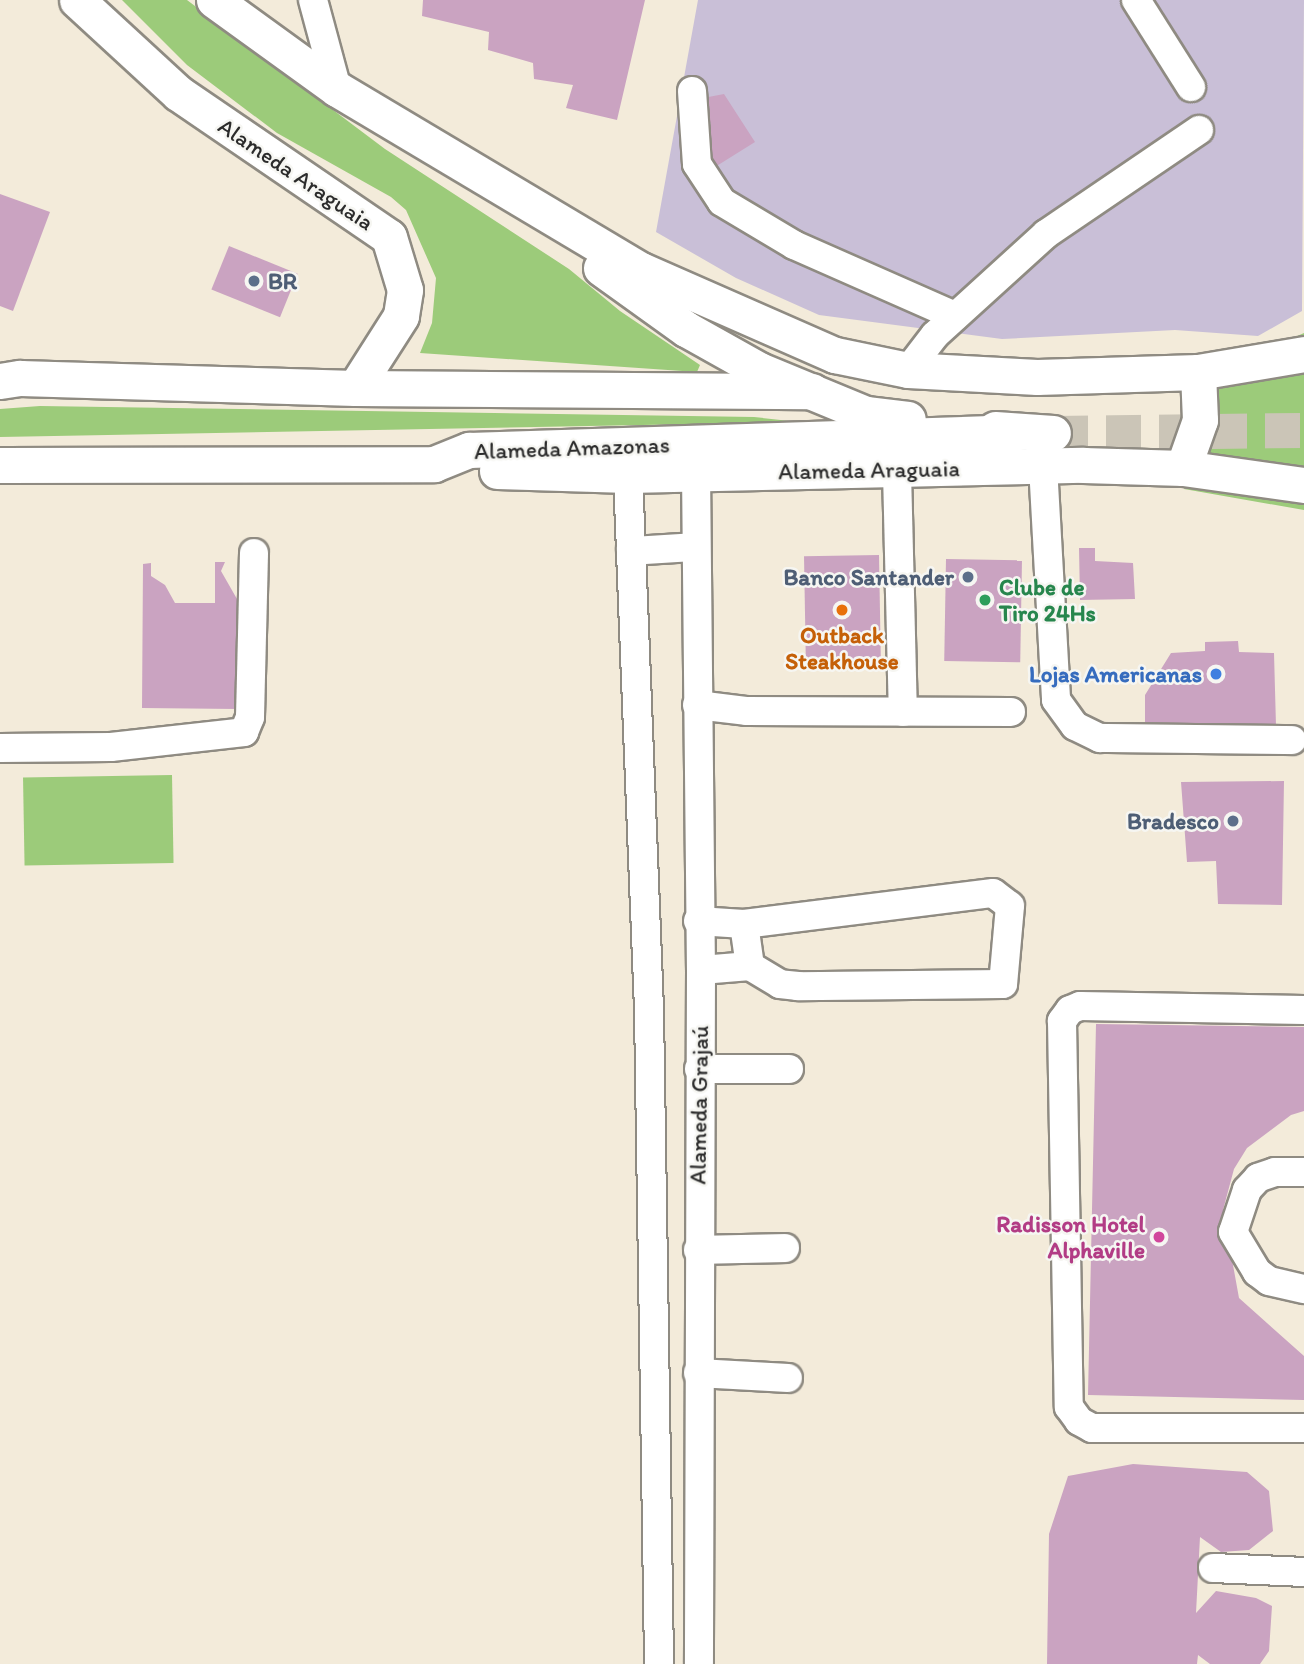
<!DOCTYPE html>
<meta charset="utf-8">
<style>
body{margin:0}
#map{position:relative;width:1304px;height:1664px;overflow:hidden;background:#f3ebda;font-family:Itim,sans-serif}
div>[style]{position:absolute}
.industrial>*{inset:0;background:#c9bfd7}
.green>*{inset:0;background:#9ccb7a;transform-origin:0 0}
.building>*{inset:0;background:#caa3c1;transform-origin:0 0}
.major-tunnel>*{height:35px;margin-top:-17.5px;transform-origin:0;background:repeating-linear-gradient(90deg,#cbc5b7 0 35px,transparent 0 53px)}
.roads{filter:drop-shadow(2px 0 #8f8b82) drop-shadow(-2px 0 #8f8b82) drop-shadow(0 2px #8f8b82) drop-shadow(0 -2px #8f8b82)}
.minor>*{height:28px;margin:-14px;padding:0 14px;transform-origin:14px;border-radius:14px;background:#fff}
.major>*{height:35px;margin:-17.5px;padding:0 17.5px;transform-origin:17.5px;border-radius:17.5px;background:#fff}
.dots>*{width:19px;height:19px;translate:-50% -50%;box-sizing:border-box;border:4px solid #f6f6f2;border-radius:50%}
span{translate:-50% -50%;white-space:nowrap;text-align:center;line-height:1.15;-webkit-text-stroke:5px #f6f6f2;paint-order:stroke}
.street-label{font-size:23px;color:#2b2b2b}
.service-label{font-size:23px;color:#4e5e75;font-weight:700}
.left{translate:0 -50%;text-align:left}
.right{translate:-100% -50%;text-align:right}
.leisure-label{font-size:23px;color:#27864d;font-weight:700}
.food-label{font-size:23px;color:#c56008;font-weight:700}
.shop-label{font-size:23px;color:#366cbe;font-weight:700}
.hotel-label{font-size:23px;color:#b23c85;font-weight:700}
</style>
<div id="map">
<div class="industrial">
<div style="clip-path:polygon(698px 0,1304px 0,1302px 311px,1258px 336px,1175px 330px,1002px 339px,819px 315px,736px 278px,656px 232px)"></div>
</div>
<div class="green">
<div style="clip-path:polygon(122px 0,187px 0,385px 149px,569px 269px,620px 311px,700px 365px,697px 372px,420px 353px,432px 323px,436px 278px,406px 210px,391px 197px,277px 133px,187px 65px)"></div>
<div style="clip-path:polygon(1304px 333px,1304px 510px,1184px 489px,1205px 437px,1200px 380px)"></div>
<div style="clip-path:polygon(40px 406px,754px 417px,799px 422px,0 437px,0 409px)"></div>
<div style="left:172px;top:775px;width:88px;height:149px;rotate:89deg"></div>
</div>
<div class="building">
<div style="clip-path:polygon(423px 0,645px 0,617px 120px,566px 108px,573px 85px,534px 79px,533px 63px,488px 50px,489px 32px,422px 16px)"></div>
<div style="clip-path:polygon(724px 94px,755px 142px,715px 167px,701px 141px,711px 124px,698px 99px)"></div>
<div style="clip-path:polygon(0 194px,50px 212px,13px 311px,0 306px)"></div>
<div style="left:229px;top:246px;width:74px;height:47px;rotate:22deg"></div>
<div style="clip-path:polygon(1079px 548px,1095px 548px,1095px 561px,1133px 563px,1135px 599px,1080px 600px)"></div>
<div style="left:879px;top:555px;width:109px;height:75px;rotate:89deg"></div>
<div style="left:946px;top:559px;width:76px;height:102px;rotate:1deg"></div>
<div style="clip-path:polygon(215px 562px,225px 562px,221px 571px,241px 606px,237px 709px,142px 708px,143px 564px,151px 563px,151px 576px,165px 585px,175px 603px,215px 603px)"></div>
<div style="clip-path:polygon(1238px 641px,1239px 652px,1274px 653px,1276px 726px,1145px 729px,1145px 695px,1171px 653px,1205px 651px,1205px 642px)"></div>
<div style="clip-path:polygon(1284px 781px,1282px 905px,1218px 904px,1216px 861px,1187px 862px,1181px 782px)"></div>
<div style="clip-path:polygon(1096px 1024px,1304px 1027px,1304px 1111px,1291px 1115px,1247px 1148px,1234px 1169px,1223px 1210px,1239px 1298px,1304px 1356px,1304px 1400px,1088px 1395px)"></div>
<div style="clip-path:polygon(1133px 1464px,1247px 1472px,1269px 1491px,1273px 1531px,1249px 1550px,1221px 1552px,1200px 1537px,1196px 1613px,1216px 1591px,1256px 1598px,1272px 1606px,1269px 1651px,1260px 1664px,1210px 1664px,1198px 1655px,1197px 1664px,1047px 1664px,1049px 1534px,1068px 1476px)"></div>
</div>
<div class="major-tunnel">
<div style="left:1053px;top:433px;width:251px;rotate:-0.7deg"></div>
</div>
<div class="roads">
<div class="minor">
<div style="left:313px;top:0;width:92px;rotate:74.9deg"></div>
<div style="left:1136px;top:0;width:103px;rotate:57.7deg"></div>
<div style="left:692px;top:91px;width:73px;rotate:86.1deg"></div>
<div style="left:697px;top:164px;width:45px;rotate:56.7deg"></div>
<div style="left:722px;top:202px;width:84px;rotate:30.8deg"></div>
<div style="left:794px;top:245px;width:176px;rotate:23.8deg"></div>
<div style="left:908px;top:370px;width:44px;rotate:-52.4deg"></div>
<div style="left:935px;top:335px;width:150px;rotate:-42.3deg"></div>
<div style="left:1046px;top:234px;width:185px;rotate:-34.2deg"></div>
<div style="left:1043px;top:466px;width:234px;rotate:86.8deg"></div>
<div style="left:1056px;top:700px;width:32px;rotate:54deg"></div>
<div style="left:1075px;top:726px;width:28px;rotate:26deg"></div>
<div style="left:1100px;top:738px;width:192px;rotate:0.6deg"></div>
<div style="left:696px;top:470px;width:500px;rotate:89.43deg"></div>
<div style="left:701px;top:970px;width:694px;rotate:90.17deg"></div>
<div style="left:897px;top:472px;width:240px;rotate:88.6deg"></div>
<div style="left:628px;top:475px;width:535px;rotate:87.75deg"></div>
<div style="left:649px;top:1010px;width:654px;rotate:89.12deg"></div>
<div style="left:631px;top:551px;width:64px;rotate:-3.6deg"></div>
<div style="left:697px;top:705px;width:49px;rotate:7deg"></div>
<div style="left:746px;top:711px;width:265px;rotate:0.2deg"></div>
<div style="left:0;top:748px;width:111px;rotate:-0.5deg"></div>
<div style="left:111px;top:747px;width:134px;rotate:-6.4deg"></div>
<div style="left:244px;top:732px;width:16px;rotate:-68deg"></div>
<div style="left:250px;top:717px;width:164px;rotate:-88.6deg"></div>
<div style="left:698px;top:921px;width:46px;rotate:3.7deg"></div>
<div style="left:744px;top:924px;width:42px;rotate:81.9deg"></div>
<div style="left:750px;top:966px;width:49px;rotate:175.3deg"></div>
<div style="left:744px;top:924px;width:251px;rotate:-7.1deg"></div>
<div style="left:993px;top:893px;width:21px;rotate:37deg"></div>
<div style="left:1010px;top:906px;width:78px;rotate:95.1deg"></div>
<div style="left:1003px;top:984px;width:205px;rotate:179.4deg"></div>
<div style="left:798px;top:986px;width:18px;rotate:-174deg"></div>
<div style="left:780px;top:984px;width:35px;rotate:-149deg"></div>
<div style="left:1304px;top:1010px;width:224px;rotate:-179deg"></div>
<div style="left:1080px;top:1006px;width:11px;rotate:158deg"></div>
<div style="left:1070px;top:1010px;width:14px;rotate:126deg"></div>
<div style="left:1062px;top:1021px;width:386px;rotate:89deg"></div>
<div style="left:1069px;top:1407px;width:17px;rotate:54deg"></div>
<div style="left:1079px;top:1421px;width:15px;rotate:28deg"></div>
<div style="left:1092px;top:1428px;width:212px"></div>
<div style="left:699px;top:1069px;width:90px"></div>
<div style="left:1304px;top:1172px;width:29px;rotate:180deg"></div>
<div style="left:1275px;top:1172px;width:18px;rotate:161deg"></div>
<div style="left:1258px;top:1178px;width:16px;rotate:133deg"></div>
<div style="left:1247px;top:1190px;width:44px;rotate:108.4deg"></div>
<div style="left:1233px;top:1232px;width:47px;rotate:59deg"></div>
<div style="left:1257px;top:1272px;width:15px;rotate:37deg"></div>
<div style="left:1269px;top:1281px;width:36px;rotate:13deg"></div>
<div style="left:698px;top:1250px;width:87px;rotate:-1.3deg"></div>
<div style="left:698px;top:1373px;width:90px;rotate:3.2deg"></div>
<div style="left:1213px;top:1568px;width:91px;rotate:2.5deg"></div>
</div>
<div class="major">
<div style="left:77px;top:0;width:137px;rotate:42.6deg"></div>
<div style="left:178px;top:93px;width:255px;rotate:34.3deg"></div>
<div style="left:389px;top:237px;width:55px;rotate:73.2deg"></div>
<div style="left:405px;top:290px;width:26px;rotate:99deg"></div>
<div style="left:401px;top:316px;width:85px;rotate:122.6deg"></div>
<div style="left:214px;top:0;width:152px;rotate:35.9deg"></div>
<div style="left:337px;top:89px;width:354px;rotate:30.8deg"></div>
<div style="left:641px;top:270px;width:212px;rotate:23.7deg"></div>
<div style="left:835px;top:355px;width:75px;rotate:11.6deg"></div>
<div style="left:908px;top:370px;width:129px;rotate:3.1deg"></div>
<div style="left:1037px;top:377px;width:161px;rotate:-1.8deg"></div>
<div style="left:1198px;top:372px;width:108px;rotate:-9.6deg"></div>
<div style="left:601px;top:268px;width:105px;rotate:35.7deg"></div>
<div style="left:686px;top:329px;width:84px;rotate:29.3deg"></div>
<div style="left:759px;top:370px;width:116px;rotate:22.4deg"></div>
<div style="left:866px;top:414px;width:42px;rotate:6.8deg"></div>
<div style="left:0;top:381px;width:20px;rotate:-9deg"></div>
<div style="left:20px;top:378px;width:335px;rotate:1.7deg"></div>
<div style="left:355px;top:388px;width:457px;rotate:0.4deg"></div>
<div style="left:995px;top:429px;width:58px;rotate:3.9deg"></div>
<div style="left:0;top:465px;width:434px;rotate:-0.1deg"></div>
<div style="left:434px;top:464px;width:38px;rotate:-22deg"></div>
<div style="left:469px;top:450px;width:551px;rotate:-1.87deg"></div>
<div style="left:1183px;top:468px;width:51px;rotate:-70.5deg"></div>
<div style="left:1200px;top:420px;width:48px;rotate:-92.4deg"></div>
<div style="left:497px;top:471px;width:131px;rotate:1.7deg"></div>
<div style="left:628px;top:475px;width:455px;rotate:-1.3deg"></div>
<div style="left:1083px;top:465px;width:100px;rotate:1.7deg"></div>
<div style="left:1183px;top:468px;width:122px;rotate:8deg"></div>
</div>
</div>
<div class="dots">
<div style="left:254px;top:281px;background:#5c6f8a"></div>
<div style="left:968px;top:577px;background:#5c6f8a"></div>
<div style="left:985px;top:600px;background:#2e9e5b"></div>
<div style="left:842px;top:610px;background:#e8710a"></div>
<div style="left:1216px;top:674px;background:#3f7fe0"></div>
<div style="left:1233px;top:821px;background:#5c6f8a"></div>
<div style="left:1159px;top:1237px;background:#d1479c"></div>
</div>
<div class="street-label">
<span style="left:296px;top:174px;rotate:34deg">Alameda Araguaia</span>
<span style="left:572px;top:448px;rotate:-2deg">Alameda Amazonas</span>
<span style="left:869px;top:470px;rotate:-1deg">Alameda Araguaia</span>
<span style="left:699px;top:1105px;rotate:-89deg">Alameda Grajaú</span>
</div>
<div class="service-label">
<span class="left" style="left:268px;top:281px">BR</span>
<span class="right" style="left:954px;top:577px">Banco Santander</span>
<span class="right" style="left:1219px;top:821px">Bradesco</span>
</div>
<div class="leisure-label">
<span class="left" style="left:999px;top:600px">Clube de<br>Tiro 24Hs</span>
</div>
<div class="food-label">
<span style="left:842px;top:648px">Outback<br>Steakhouse</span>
</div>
<div class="shop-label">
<span class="right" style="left:1202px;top:674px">Lojas Americanas</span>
</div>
<div class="hotel-label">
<span class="right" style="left:1145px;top:1237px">Radisson Hotel<br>Alphaville</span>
</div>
</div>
